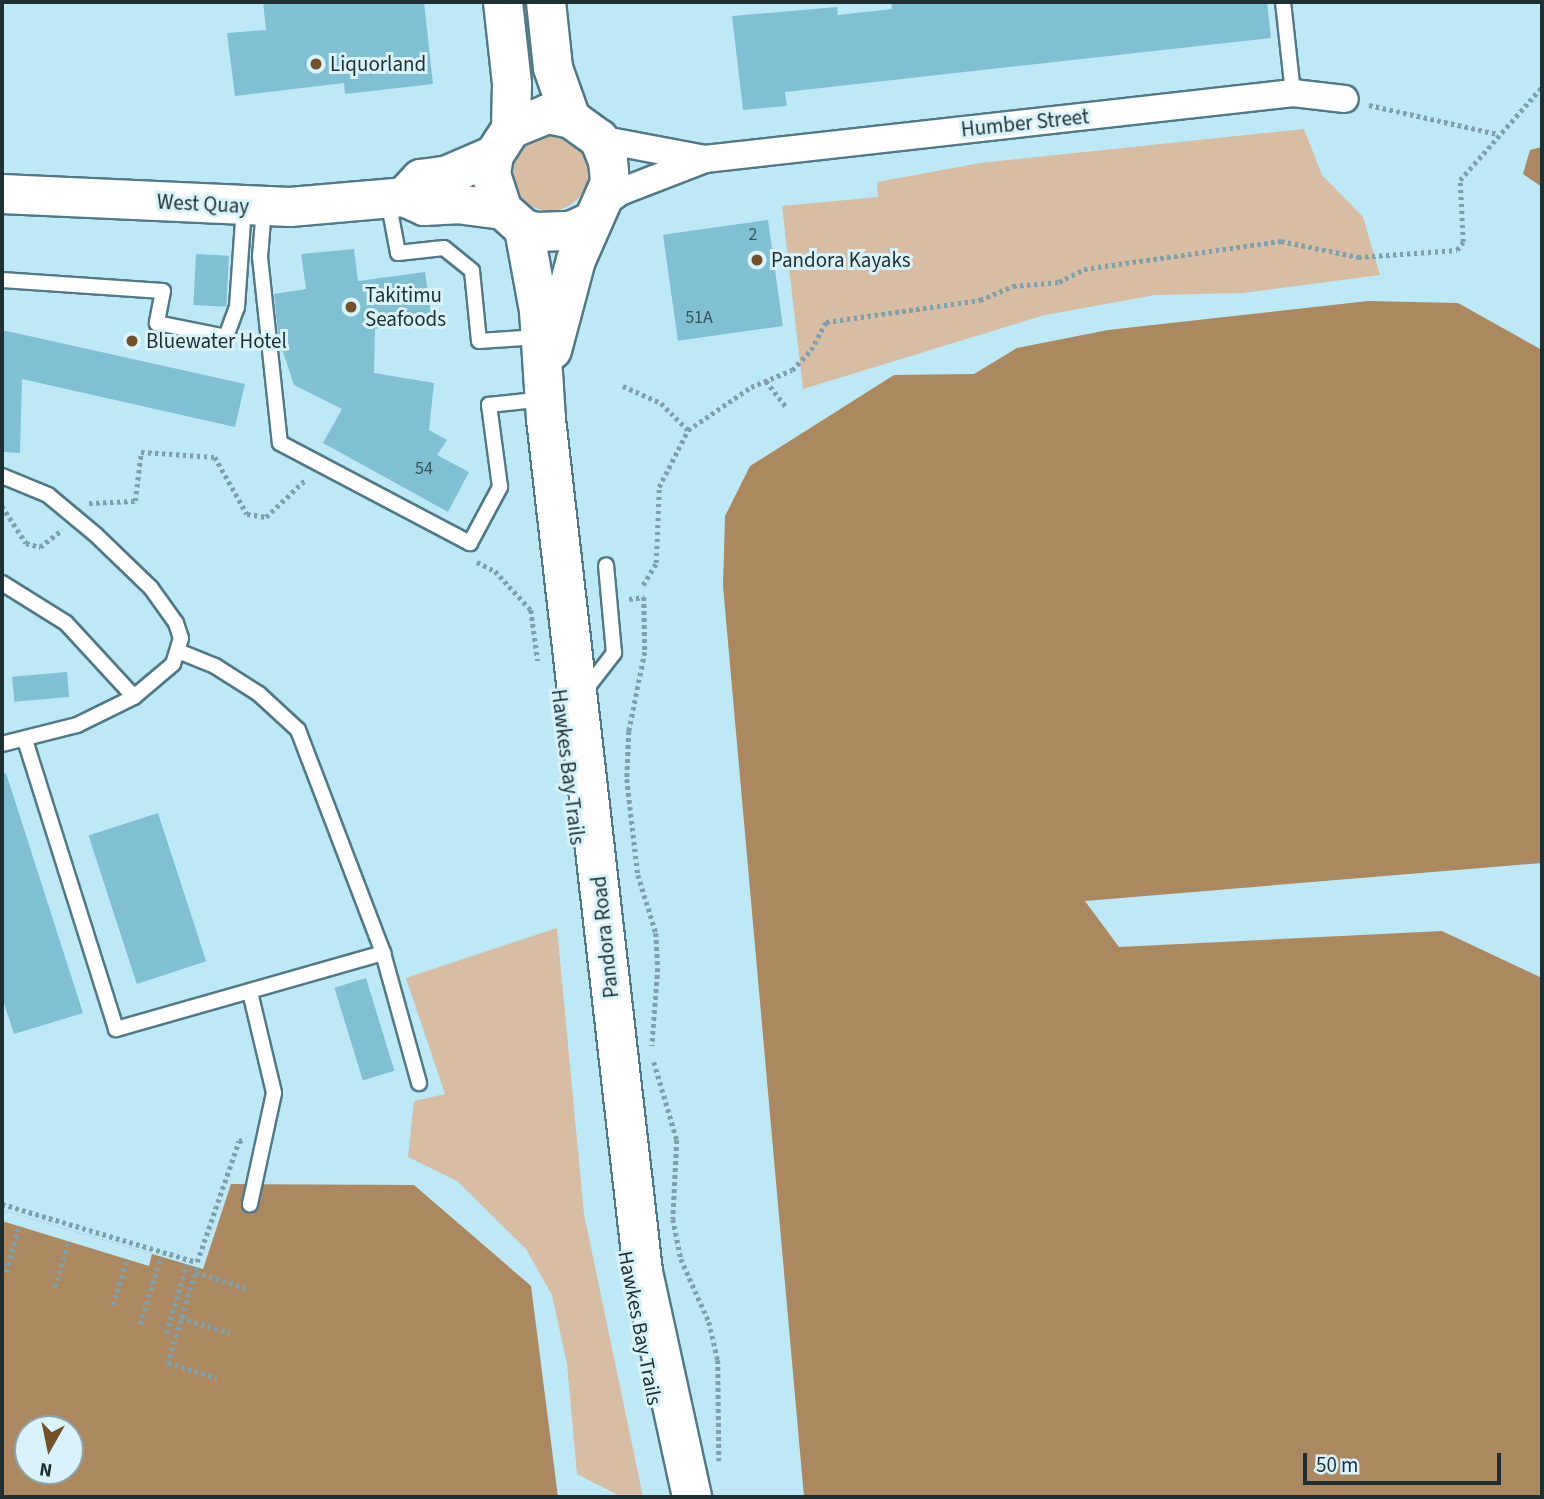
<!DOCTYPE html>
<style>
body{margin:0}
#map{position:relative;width:1544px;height:1499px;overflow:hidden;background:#bde9f6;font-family:"Source Sans 3",sans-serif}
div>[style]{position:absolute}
.green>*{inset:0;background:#d6bda4;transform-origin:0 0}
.round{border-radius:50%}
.water>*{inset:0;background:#ac8861}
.pier>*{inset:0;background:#bde9f6}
.building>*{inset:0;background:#81c0d3;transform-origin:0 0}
.path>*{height:4.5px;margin-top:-2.25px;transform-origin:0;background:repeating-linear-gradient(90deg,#7ea0aa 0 3.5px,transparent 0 7px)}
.roads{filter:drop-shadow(2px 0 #517986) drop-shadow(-2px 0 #517986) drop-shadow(0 2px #517986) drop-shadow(0 -2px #517986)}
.lane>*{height:14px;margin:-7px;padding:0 7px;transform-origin:7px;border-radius:7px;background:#fff}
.street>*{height:26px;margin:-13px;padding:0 13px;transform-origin:13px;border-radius:13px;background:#fff}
.secondary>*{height:38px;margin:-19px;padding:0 19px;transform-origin:19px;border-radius:19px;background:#fff}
.dots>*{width:19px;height:19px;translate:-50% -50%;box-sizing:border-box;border:4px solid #d9f3fb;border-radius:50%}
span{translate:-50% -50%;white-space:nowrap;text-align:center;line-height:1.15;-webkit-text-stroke:6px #d9f3fb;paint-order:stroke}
.number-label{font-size:18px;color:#37535c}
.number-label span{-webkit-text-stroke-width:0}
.poi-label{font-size:21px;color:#1e2f34}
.left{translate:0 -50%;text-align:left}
.street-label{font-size:21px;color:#1e2f34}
.frame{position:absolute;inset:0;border:4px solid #1e2f34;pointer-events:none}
.north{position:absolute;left:14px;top:1415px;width:70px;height:70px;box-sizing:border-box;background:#d9f3fb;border:2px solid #8ea5ab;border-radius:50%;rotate:189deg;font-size:19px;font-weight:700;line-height:28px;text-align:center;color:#1e2f34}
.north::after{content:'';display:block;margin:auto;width:24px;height:32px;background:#725028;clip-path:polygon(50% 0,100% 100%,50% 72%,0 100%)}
.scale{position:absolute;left:1303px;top:1453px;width:198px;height:32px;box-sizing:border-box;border:4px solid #1e2f34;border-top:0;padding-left:9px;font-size:21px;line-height:24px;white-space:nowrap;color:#1e2f34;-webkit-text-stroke:5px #d9f3fb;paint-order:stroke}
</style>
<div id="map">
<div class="green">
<div style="left:515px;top:2px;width:20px;height:48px"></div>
<div style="clip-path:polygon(1304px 129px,1322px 175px,1363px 217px,1380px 275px,1243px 293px,1155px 295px,1045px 315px,803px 389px,782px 206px,878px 197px,877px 182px,980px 163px)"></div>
<div class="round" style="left:512px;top:135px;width:76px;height:76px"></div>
<div style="clip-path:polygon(557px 928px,584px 1214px,643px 1497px,622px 1497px,577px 1474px,567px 1364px,552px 1295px,526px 1249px,457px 1181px,408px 1157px,414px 1101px,445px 1094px,406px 978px)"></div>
</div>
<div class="water">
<div style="clip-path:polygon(1542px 147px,1542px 187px,1523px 174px,1530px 150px)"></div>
<div style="clip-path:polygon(1368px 301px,1458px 303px,1542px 350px,1542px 863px,1085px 901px,1119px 947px,1442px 931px,1542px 978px,1542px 1497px,804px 1497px,723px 586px,725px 516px,750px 466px,894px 375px,974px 374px,1017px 348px,1108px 330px)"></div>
<div style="clip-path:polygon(evenodd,231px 1184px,414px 1185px,531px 1286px,558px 1497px,2px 1497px,2px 1210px,203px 1269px,231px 1184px,28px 1429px,70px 1429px,70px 1471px,28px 1471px,28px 1429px)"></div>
</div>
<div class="pier">
<div style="clip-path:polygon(2px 1210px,152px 1254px,149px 1266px,2px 1221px)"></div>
</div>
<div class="building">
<div style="clip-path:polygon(263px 2px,424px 2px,433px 84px,345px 94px,344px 83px,235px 96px,227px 33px,266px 30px)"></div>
<div style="clip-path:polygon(891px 2px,1267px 2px,1271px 38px,785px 92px,787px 106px,743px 110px,732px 16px,837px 7px,838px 15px,892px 9px)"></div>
<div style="left:768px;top:220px;width:107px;height:106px;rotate:82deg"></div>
<div style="clip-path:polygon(354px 249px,358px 281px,425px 272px,432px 319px,375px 329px,374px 373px,434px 383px,429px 430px,447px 440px,437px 455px,469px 472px,448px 512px,323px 443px,342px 409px,294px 385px,279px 340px,274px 294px,306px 289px,301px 254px)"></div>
<div style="left:196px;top:254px;width:33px;height:51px;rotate:3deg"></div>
<div style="clip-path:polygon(2px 330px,245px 384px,235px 427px,22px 379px,20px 453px,2px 452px)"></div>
<div style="left:67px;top:672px;width:25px;height:55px;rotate:85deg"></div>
<div style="clip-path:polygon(6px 773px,83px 1013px,14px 1034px,2px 997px,2px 774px)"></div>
<div style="left:158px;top:813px;width:156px;height:73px;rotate:72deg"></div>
<div style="left:366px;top:978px;width:97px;height:33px;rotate:73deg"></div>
</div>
<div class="path">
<div style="left:1369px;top:105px;width:132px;rotate:12.7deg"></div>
<div style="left:766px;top:381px;width:34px;rotate:52deg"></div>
<div style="left:623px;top:386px;width:42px;rotate:24.1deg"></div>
<div style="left:661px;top:403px;width:38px;rotate:45deg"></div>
<div style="left:89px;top:503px;width:46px;rotate:-2.5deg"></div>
<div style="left:135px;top:501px;width:49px;rotate:-83deg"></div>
<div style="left:141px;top:452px;width:74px;rotate:3.9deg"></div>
<div style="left:215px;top:457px;width:65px;rotate:60.7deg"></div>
<div style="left:247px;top:514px;width:19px;rotate:9deg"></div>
<div style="left:266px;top:517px;width:55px;rotate:-43.5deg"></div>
<div style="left:2px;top:506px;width:44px;rotate:57deg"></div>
<div style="left:26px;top:543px;width:15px;rotate:16deg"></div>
<div style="left:40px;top:547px;width:28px;rotate:-38deg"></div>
<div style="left:477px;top:562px;width:20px;rotate:27deg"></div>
<div style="left:495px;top:571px;width:53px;rotate:47.3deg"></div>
<div style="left:531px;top:610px;width:51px;rotate:82.2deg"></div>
<div style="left:643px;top:585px;width:26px;rotate:-59deg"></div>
<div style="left:656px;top:563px;width:76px;rotate:-87.7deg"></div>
<div style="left:659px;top:487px;width:64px;rotate:-63deg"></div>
<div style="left:688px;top:430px;width:76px;rotate:-34.3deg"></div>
<div style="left:751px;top:387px;width:44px;rotate:-22.5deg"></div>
<div style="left:792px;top:370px;width:28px;rotate:-46deg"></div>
<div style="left:811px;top:350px;width:32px;rotate:-62deg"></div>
<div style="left:826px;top:322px;width:156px;rotate:-8.1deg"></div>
<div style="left:980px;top:300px;width:36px;rotate:-23deg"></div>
<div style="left:1013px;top:286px;width:46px;rotate:-5deg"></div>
<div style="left:1059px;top:282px;width:28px;rotate:-27deg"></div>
<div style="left:1084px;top:269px;width:199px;rotate:-8.1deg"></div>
<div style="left:1281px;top:241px;width:79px;rotate:11.7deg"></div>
<div style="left:1358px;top:257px;width:99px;rotate:-4deg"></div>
<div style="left:1457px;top:250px;width:10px;rotate:-53deg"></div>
<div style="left:1463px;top:242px;width:62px;rotate:-92.8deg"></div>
<div style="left:1460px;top:180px;width:124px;rotate:-48.6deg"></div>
<div style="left:629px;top:599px;width:15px;rotate:-8deg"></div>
<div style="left:644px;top:597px;width:55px;rotate:89deg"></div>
<div style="left:645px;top:652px;width:81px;rotate:101.4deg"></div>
<div style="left:629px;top:731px;width:48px;rotate:92.4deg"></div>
<div style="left:627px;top:779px;width:97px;rotate:83.5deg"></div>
<div style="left:638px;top:875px;width:61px;rotate:72.8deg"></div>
<div style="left:656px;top:933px;width:35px;rotate:87deg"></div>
<div style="left:658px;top:968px;width:78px;rotate:94.4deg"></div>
<div style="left:654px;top:1062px;width:81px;rotate:73.6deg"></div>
<div style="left:677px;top:1140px;width:79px;rotate:92.9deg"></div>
<div style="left:673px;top:1219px;width:41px;rotate:78.7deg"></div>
<div style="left:681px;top:1259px;width:69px;rotate:66deg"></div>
<div style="left:709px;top:1322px;width:39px;rotate:77deg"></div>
<div style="left:718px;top:1360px;width:101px;rotate:89.4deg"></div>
<div style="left:2px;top:1204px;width:203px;rotate:16.6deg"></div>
<div style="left:197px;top:1262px;width:128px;rotate:-70.9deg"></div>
<div style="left:239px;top:1141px;width:7px;rotate:-16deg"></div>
<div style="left:197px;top:1267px;width:100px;rotate:106.8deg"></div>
<div style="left:168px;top:1363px;width:51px;rotate:17deg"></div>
<div style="left:6px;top:1272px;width:48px;rotate:-74.2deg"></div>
<div style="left:196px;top:1272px;width:52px;rotate:18.1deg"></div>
<div style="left:55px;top:1287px;width:48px;rotate:-74.2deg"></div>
<div style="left:113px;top:1305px;width:48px;rotate:-73.1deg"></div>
<div style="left:181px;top:1318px;width:51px;rotate:17deg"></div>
<div style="left:140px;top:1324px;width:71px;rotate:-72.8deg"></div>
<div style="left:166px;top:1333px;width:72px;rotate:-73.1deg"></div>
</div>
<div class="roads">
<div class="lane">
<div style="left:1283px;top:2px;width:92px;rotate:83.7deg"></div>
<div style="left:388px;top:200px;width:54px;rotate:79.3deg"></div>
<div style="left:398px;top:253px;width:46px;rotate:-6.2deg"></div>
<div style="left:444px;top:248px;width:36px;rotate:39deg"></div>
<div style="left:472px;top:271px;width:70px;rotate:84.3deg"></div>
<div style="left:479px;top:341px;width:60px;rotate:-3.8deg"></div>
<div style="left:264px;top:208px;width:49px;rotate:94.7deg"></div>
<div style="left:260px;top:257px;width:187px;rotate:83.9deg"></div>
<div style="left:280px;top:443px;width:215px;rotate:27.8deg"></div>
<div style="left:470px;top:543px;width:64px;rotate:-61.8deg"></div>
<div style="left:500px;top:487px;width:83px;rotate:-97.6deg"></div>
<div style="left:489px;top:405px;width:56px;rotate:-6.1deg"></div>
<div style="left:2px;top:280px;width:161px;rotate:3.9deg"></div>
<div style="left:163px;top:291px;width:33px;rotate:101deg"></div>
<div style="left:157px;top:323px;width:70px;rotate:11.5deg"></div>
<div style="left:226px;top:337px;width:32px;rotate:-70deg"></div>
<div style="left:237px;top:307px;width:99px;rotate:-86deg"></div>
<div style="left:2px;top:476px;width:50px;rotate:22.4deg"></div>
<div style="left:48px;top:495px;width:62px;rotate:39.8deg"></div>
<div style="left:96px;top:535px;width:76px;rotate:43.9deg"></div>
<div style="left:151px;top:588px;width:43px;rotate:54.5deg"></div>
<div style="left:176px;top:623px;width:16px;rotate:72deg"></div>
<div style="left:181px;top:638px;width:27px;rotate:107deg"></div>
<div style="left:173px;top:664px;width:51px;rotate:139.8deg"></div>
<div style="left:134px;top:697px;width:64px;rotate:153.8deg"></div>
<div style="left:77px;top:725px;width:77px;rotate:165.8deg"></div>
<div style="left:2px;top:583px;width:75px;rotate:32deg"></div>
<div style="left:66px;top:623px;width:100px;rotate:47.4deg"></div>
<div style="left:178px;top:651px;width:40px;rotate:22deg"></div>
<div style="left:215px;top:666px;width:52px;rotate:32.5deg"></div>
<div style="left:259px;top:694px;width:53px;rotate:42.7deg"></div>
<div style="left:298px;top:730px;width:239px;rotate:69.1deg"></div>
<div style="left:383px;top:953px;width:135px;rotate:74.5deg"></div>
<div style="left:583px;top:693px;width:51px;rotate:-52.2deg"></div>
<div style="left:614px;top:653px;width:88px;rotate:-95.2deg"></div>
<div style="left:25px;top:740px;width:303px;rotate:72.5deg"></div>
<div style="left:116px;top:1029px;width:278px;rotate:-15.9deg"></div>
<div style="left:250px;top:992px;width:104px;rotate:76.6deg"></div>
<div style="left:274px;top:1093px;width:114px;rotate:102.2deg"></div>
</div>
<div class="street">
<div style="left:599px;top:139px;width:108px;rotate:10.7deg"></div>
<div style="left:705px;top:159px;width:592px;rotate:-6.4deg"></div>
<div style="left:1293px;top:93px;width:52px;rotate:6.6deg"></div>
<div style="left:602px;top:205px;width:22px;rotate:-36deg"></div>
<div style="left:620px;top:192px;width:91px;rotate:-21.2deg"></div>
</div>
<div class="secondary">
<div style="left:503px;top:2px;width:82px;rotate:83.7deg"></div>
<div style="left:512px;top:84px;width:45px;rotate:91.3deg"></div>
<div style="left:546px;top:2px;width:66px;rotate:83.9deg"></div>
<div style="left:553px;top:68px;width:54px;rotate:70.6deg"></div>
<div style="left:2px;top:194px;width:288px;rotate:2.6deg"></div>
<div style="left:290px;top:207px;width:114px;rotate:-5deg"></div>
<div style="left:404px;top:197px;width:22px;rotate:24deg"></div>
<div style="left:424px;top:206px;width:33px;rotate:-3deg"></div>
<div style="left:457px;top:204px;width:46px;rotate:7.4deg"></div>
<div style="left:404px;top:197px;width:25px;rotate:-47deg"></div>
<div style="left:421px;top:179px;width:27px;rotate:-8deg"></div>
<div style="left:448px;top:175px;width:50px;rotate:-23.5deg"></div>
<div style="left:524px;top:229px;width:83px;rotate:79.6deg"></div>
<div style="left:539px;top:311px;width:108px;rotate:86.3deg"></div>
<div style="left:546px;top:419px;width:858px;rotate:83.51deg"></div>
<div style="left:643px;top:1272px;width:230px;rotate:77.7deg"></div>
<div style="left:552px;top:350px;width:93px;rotate:-75.1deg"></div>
<div style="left:576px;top:260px;width:84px;rotate:-66.2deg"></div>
<div style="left:610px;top:183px;width:22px;rotate:-95deg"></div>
<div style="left:608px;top:161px;width:24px;rotate:-112deg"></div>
<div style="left:599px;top:139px;width:34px;rotate:-144deg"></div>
<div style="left:571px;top:119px;width:24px;rotate:-168deg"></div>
<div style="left:548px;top:114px;width:40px;rotate:158deg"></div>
<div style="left:511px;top:129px;width:31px;rotate:123deg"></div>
<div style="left:494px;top:155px;width:19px;rotate:99deg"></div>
<div style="left:491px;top:174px;width:38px;rotate:72deg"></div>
<div style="left:503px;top:210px;width:28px;rotate:42deg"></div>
<div style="left:524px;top:229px;width:13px;rotate:13deg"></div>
<div style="left:537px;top:232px;width:34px;rotate:-2deg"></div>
<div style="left:571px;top:231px;width:21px;rotate:-25deg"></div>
</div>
</div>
<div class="dots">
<div style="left:316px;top:64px;background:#725028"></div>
<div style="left:757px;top:260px;background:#725028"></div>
<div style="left:351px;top:307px;background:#725028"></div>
<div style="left:132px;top:341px;background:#725028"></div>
</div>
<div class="number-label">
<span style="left:753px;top:235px">2</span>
<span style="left:699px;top:318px">51A</span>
<span style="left:424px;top:469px">54</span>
</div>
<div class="poi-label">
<span class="left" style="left:330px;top:64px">Liquorland</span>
<span class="left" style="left:771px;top:260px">Pandora Kayaks</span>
<span class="left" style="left:365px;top:307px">Takitimu<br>Seafoods</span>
<span class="left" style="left:146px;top:341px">Bluewater Hotel</span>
</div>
<div class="street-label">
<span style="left:1025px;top:123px;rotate:-6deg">Humber Street</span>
<span style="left:203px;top:204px;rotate:3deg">West Quay</span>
<span style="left:568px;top:767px;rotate:83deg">Hawkes Bay Trails</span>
<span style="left:605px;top:937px;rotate:-96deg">Pandora Road</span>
<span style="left:640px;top:1328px;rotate:79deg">Hawkes Bay Trails</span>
</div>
<div class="frame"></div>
<div class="north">N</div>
<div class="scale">50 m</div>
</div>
